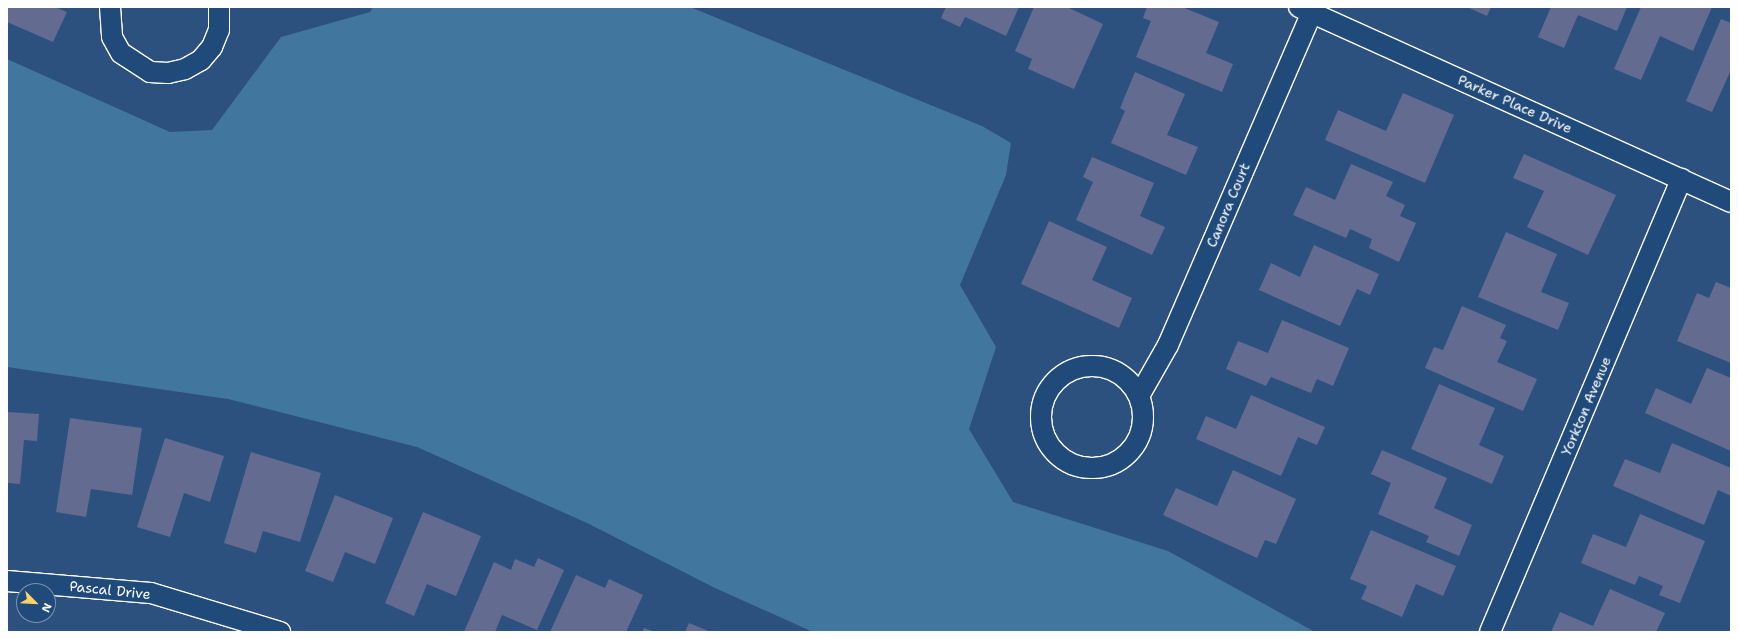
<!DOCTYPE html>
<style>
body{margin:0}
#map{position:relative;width:1738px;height:639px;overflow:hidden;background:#2d517e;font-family:"Shantell Sans",sans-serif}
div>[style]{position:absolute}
.water>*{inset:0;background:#41769e}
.building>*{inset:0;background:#636b90}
.roads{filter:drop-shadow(1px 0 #fff) drop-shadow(-1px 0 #fff) drop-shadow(0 1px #fff) drop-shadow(0 -1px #fff)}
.street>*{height:20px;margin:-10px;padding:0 10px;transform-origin:10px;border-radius:10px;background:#1f4a7a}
.street>.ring{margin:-10px;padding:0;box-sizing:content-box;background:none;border:20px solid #1f4a7a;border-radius:50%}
span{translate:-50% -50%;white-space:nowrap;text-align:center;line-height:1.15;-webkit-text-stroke:3px #1f4a7a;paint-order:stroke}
.street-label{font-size:14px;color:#fff}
.frame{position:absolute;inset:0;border:8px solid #fff;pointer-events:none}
.north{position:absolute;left:16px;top:583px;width:40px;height:40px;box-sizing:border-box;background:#1f4a7a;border:1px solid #7992af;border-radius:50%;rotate:114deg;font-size:11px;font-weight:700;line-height:16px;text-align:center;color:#fff}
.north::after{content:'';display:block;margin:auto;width:14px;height:18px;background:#ffd166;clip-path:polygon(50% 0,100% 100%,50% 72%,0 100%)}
</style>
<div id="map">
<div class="water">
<div style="clip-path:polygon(373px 7px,690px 7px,982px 126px,1011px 143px,1006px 175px,960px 285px,996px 347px,969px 429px,1013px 502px,1168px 551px,1315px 632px,813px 632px,715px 588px,587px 523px,417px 447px,228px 399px,7px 367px,7px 59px,170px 132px,212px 130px,281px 37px,370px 12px)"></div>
</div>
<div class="building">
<div style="clip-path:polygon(7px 7px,55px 7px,67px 12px,53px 42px,7px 22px)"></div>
<div style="clip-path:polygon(946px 7px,1019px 7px,1006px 36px,965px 17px,960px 27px,941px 18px)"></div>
<div style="clip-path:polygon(1034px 7px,1067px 7px,1103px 24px,1074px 89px,1028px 69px,1032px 59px,1015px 51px)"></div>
<div style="clip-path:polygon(1147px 7px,1182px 7px,1219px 22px,1206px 53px,1233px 64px,1222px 92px,1136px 57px,1151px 21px,1143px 18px)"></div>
<div style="clip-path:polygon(1467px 7px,1491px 7px,1487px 16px)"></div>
<div style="clip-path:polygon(1551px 7px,1627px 7px,1617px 31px,1578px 15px,1564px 48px,1538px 37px)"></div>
<div style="clip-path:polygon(1641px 7px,1712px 7px,1693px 51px,1660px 36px,1641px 80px,1614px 69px)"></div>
<div style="clip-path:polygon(1721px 19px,1731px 23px,1731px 70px,1712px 112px,1686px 101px)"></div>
<div style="clip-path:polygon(1135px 72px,1185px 94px,1167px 135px,1198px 147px,1186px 175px,1111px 143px,1125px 111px,1120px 108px)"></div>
<div style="clip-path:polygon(1403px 93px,1454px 115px,1425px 183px,1325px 140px,1338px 110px,1386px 131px)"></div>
<div style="clip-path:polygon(1524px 154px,1616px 195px,1588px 255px,1527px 227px,1544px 191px,1513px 178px)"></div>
<div style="clip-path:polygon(1092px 157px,1154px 183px,1140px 216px,1165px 227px,1152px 255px,1076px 220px,1093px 182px,1083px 177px)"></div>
<div style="clip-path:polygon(1351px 164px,1393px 182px,1386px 196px,1405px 205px,1400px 216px,1416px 223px,1399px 262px,1369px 248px,1372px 239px,1350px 229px,1346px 238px,1293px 215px,1306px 187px,1335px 200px)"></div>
<div style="clip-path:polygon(1049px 221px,1107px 247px,1092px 280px,1132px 298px,1119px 328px,1021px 284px)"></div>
<div style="clip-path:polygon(1506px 232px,1557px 254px,1541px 292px,1569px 303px,1558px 330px,1478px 297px)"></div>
<div style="clip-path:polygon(1314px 245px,1379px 274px,1370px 295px,1357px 289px,1340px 326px,1259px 290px,1271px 263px,1300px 277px)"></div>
<div style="clip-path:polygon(1716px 282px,1731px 288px,1731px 363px,1677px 341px,1697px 293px,1709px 298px)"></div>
<div style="clip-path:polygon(1462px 306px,1506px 325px,1500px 338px,1507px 341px,1497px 362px,1537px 379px,1523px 411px,1425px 368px,1434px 347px,1443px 350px)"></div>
<div style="clip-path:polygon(1282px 320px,1349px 348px,1333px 386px,1317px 379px,1311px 393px,1271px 377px,1266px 386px,1226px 369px,1238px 341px,1268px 353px)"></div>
<div style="clip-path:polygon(1707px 368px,1731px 378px,1731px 451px,1645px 413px,1656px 388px,1691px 404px)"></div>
<div style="clip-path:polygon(1439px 384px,1495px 408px,1479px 445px,1504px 456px,1492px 484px,1411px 449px)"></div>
<div style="clip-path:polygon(1251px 395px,1325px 427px,1317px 445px,1298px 437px,1281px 476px,1196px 439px,1206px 416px,1236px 429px)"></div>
<div style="clip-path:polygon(7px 412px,39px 414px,37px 441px,24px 440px,20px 484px,7px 483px)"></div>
<div style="clip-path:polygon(70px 418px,142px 428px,132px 495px,91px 489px,86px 517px,56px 512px)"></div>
<div style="clip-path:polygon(165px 438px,224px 456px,210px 502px,184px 493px,170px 537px,137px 527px)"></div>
<div style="clip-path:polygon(1672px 443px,1731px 468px,1731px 496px,1718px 490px,1704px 525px,1613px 486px,1625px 459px,1660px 473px)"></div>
<div style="clip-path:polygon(1382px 450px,1447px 478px,1434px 508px,1472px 525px,1459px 556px,1426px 542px,1429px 536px,1378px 514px,1391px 483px,1371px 474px)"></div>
<div style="clip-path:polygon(251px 452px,321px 473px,300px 542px,263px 531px,256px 553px,224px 543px)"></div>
<div style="clip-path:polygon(1233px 470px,1296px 499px,1276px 544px,1265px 540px,1257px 558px,1163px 515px,1176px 488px,1217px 506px)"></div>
<div style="clip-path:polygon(335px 495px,393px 518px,375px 564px,345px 552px,333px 582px,305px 571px)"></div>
<div style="clip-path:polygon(423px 512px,481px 536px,456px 596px,427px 584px,414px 616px,385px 603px)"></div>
<div style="clip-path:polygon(1640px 514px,1705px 541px,1680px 603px,1659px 595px,1663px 586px,1639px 576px,1635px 585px,1581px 563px,1593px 534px,1626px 547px)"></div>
<div style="clip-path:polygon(1371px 530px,1456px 566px,1443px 596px,1416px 584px,1402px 617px,1361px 599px,1367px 586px,1350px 579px)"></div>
<div style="clip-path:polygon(538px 558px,564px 570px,537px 630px,502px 615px,495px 632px,464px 632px,494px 562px,511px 570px,515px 559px,534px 567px)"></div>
<div style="clip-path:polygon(576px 575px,605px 588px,609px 579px,643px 595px,626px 632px,550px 632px)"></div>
<div style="clip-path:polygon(1610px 589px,1665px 613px,1656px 632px,1551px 632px,1560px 612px,1593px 626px)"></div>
<div style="clip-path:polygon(689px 623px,711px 632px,685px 632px)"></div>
<div style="clip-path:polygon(644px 628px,655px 632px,642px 632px)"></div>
</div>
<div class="roads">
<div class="street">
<div style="left:110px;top:7px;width:30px;rotate:86deg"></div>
<div style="left:112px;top:37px;width:18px;rotate:61deg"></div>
<div style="left:121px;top:53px;width:35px;rotate:33deg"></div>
<div style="left:150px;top:72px;width:18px;rotate:3deg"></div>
<div style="left:168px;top:73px;width:17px;rotate:-13deg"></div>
<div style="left:185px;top:69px;width:18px;rotate:-29deg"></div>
<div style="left:201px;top:60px;width:17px;rotate:-50deg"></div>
<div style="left:212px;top:47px;width:18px;rotate:-68deg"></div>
<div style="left:219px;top:30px;width:23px;rotate:-90deg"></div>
<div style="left:1299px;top:7px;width:474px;rotate:24.3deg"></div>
<div class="ring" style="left:1041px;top:366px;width:82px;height:82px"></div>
<div style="left:1139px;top:396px;width:59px;rotate:-60.4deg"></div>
<div style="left:1168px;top:345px;width:362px;rotate:-66.6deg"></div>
<div style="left:7px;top:581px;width:144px;rotate:4.8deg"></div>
<div style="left:151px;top:593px;width:135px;rotate:16.8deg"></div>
<div style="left:1490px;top:632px;width:492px;rotate:-67.1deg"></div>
</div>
</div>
<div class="street-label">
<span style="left:1515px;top:104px;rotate:24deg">Parker Place Drive</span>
<span style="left:1228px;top:205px;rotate:-67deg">Canora Court</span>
<span style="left:1586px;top:406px;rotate:-67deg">Yorkton Avenue</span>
<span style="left:110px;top:590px;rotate:6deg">Pascal Drive</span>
</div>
<div class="frame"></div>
<div class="north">N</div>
</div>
